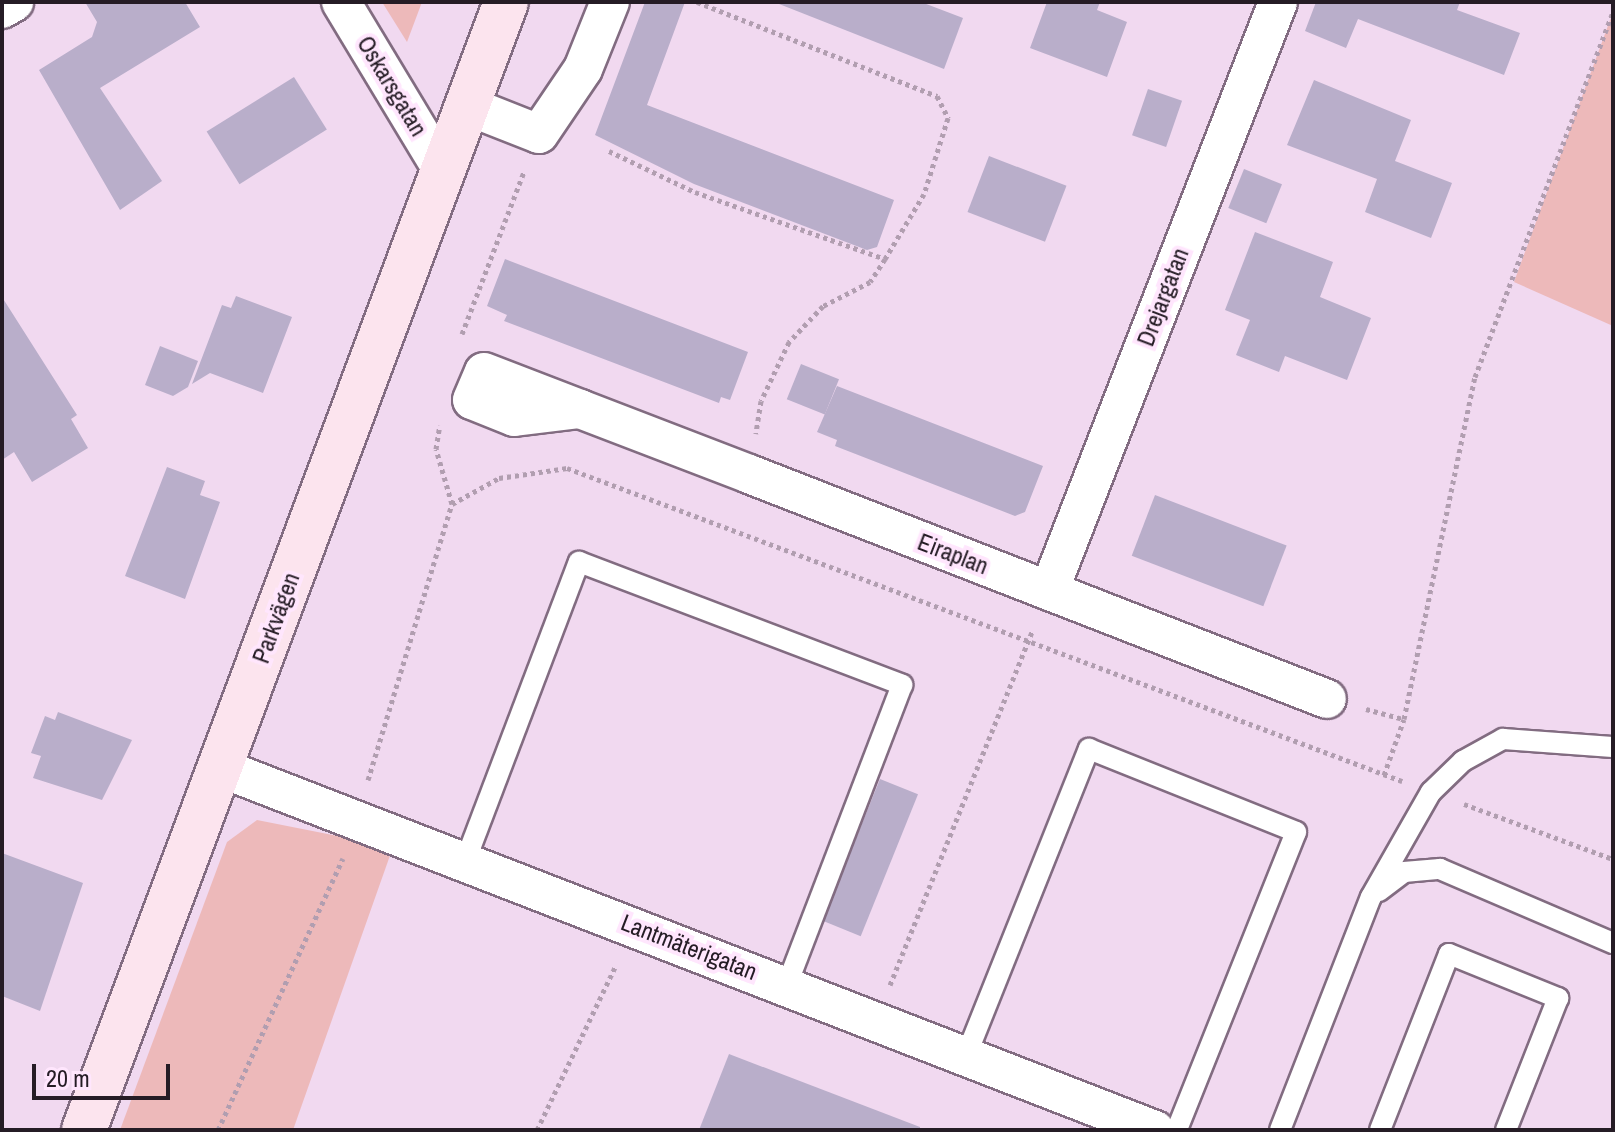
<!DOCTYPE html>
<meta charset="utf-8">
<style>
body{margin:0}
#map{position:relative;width:1615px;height:1132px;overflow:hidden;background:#f1d9f0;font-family:"Archivo Narrow",sans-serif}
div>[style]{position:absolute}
.green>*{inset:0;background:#edb9ba}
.building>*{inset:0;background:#b9aeca;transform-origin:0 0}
.path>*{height:5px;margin-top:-2.5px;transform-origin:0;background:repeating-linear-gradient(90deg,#b19eb0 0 4px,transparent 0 8px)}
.roads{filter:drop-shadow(2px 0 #826c81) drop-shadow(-2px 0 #826c81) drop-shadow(0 2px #826c81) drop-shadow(0 -2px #826c81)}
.service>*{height:20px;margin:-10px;padding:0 10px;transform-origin:10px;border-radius:10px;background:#fff}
.minor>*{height:38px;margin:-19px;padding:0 19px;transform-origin:19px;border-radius:19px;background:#fff}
.secondary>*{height:44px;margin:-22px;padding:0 22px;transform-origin:22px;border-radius:22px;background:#fce4ee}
span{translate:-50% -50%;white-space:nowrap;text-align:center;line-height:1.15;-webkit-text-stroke:8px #ffe6fd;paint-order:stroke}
.street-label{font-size:24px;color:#251c25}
.frame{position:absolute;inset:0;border:4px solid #251c25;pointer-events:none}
.scale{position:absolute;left:32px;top:1064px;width:138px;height:36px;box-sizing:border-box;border:4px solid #251c25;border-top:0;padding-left:10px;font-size:24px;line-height:28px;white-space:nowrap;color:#251c25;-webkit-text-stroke:6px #ffe6fd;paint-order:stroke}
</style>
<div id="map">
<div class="green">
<div style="clip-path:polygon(382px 2px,422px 2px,407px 42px)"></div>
<div style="clip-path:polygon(1613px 12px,1613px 326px,1514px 282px)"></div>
<div style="clip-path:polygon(257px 820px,393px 847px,293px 1130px,120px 1130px,227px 842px)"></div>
</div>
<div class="building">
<div style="clip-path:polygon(85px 2px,185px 2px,200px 27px,100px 88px,162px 181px,120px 210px,39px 70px,92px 37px,97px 22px)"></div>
<div style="clip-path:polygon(645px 2px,685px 2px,647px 105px,894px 200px,877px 247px,867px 250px,694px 184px,595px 135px)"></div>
<div style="clip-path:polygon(774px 2px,921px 2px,963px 18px,944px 69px)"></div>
<div style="clip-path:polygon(1047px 2px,1100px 2px,1097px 10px,1127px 22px,1107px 77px,1030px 48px)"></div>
<div style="clip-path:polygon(1316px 2px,1460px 2px,1457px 10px,1520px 33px,1504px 75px,1358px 19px,1346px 48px,1305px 31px)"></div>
<div style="left:294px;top:77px;width:62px;height:103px;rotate:58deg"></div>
<div style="clip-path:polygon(1314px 80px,1411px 120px,1395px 161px,1452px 183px,1431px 238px,1365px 212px,1377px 179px,1287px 145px)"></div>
<div style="left:1148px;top:89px;width:36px;height:49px;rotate:19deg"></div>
<div style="left:989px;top:156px;width:83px;height:60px;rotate:21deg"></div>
<div style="left:1244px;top:169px;width:41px;height:42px;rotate:22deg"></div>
<div style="clip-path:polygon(1255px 232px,1333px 262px,1320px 297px,1371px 318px,1347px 380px,1285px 356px,1279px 372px,1236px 355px,1250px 320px,1225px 310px)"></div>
<div style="clip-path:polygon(505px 259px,748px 352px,730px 400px,721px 397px,719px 403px,504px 321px,507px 315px,487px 306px)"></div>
<div style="clip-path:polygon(236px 296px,292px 317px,263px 393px,210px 373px,192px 384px,222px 305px,231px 308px)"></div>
<div style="clip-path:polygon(2px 297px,77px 415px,71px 419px,88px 448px,32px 482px,14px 452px,2px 460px)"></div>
<div style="clip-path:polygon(160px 346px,198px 361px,188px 387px,173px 396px,145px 385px)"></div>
<div style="left:801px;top:364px;width:41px;height:38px;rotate:22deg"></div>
<div style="clip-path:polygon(837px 386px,1043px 466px,1025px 512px,1015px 516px,835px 446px,837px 440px,817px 432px)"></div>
<div style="clip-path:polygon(167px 467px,205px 481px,200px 495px,220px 502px,185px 599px,125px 576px)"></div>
<div style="left:1155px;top:495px;width:141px;height:65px;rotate:21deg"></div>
<div style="clip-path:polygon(58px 712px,132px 740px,102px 800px,33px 778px,41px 756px,31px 753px,45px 716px,55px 720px)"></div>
<div style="left:880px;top:779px;width:41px;height:153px;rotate:22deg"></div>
<div style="clip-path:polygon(2px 853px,83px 883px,40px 1011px,2px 996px)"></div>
<div style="clip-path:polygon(729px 1054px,920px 1127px,920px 1130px,699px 1130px)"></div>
</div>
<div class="path">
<div style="left:697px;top:2px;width:258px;rotate:21.4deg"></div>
<div style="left:937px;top:96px;width:25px;rotate:63deg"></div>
<div style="left:948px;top:118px;width:80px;rotate:107.5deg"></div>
<div style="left:924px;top:194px;width:76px;rotate:121deg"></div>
<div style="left:609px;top:151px;width:95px;rotate:25.5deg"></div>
<div style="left:695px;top:192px;width:201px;rotate:19.4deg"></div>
<div style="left:885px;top:259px;width:27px;rotate:123deg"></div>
<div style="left:870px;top:282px;width:53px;rotate:152.9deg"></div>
<div style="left:823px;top:306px;width:50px;rotate:133.4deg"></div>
<div style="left:789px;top:342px;width:65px;rotate:115.4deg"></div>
<div style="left:761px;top:401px;width:33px;rotate:99deg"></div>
<div style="left:462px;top:334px;width:173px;rotate:-69.1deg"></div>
<div style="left:452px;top:504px;width:54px;rotate:-29deg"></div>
<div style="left:499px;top:478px;width:69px;rotate:-8.4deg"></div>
<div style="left:567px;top:468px;width:892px;rotate:20.55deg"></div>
<div style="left:1366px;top:709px;width:39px;rotate:15deg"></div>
<div style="left:1384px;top:775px;width:59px;rotate:-70.3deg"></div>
<div style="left:1404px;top:719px;width:349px;rotate:-78.3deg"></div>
<div style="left:1475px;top:377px;width:391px;rotate:-69.3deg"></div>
<div style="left:368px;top:780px;width:288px;rotate:-73.1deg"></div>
<div style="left:452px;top:504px;width:57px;rotate:-106.2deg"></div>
<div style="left:436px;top:449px;width:24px;rotate:-81deg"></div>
<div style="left:1464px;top:804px;width:159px;rotate:20.3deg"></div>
<div style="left:890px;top:985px;width:383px;rotate:-68.1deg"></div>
<div style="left:218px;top:1130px;width:299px;rotate:-65.3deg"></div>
<div style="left:537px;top:1130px;width:183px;rotate:-64.4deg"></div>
</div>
<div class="roads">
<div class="service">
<div style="left:466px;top:859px;width:318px;rotate:-69.2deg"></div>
<div style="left:579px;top:562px;width:346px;rotate:20.8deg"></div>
<div style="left:902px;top:685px;width:321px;rotate:111deg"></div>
<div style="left:1379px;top:891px;width:31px;rotate:-37deg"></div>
<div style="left:1404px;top:872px;width:36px;rotate:-5deg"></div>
<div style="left:1440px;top:869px;width:188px;rotate:23.2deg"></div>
<div style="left:966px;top:1056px;width:331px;rotate:-68.2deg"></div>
<div style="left:1089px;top:749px;width:223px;rotate:21.8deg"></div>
<div style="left:1296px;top:832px;width:321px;rotate:111.8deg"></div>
<div style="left:1280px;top:1130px;width:250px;rotate:-68.7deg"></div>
<div style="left:1371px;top:897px;width:121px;rotate:-60.3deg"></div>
<div style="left:1431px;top:792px;width:45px;rotate:-44.1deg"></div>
<div style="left:1463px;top:761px;width:46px;rotate:-28.8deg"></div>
<div style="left:1503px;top:739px;width:110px;rotate:4.2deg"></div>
<div style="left:1380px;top:1130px;width:189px;rotate:-68.6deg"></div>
<div style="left:1449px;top:954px;width:118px;rotate:22deg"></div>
<div style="left:1558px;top:998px;width:142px;rotate:111.5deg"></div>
</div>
<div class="minor">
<div style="left:341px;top:2px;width:197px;rotate:58.9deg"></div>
<div style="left:2px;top:9px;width:14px;rotate:-30deg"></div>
<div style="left:468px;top:106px;width:76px;rotate:21.5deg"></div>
<div style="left:539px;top:134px;width:78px;rotate:-55.9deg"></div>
<div style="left:583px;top:69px;width:72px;rotate:-68.1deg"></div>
<div style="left:580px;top:409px;width:66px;rotate:173.1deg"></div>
<div style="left:514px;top:417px;width:45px;rotate:-158deg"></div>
<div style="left:472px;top:400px;width:30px;rotate:-67deg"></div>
<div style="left:484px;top:372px;width:103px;rotate:21.1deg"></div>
<div style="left:580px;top:409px;width:181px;rotate:21deg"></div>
<div style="left:749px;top:474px;width:620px;rotate:21.27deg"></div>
<div style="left:1049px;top:591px;width:632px;rotate:-68.75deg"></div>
<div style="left:221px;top:768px;width:1002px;rotate:21.19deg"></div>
</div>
<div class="secondary">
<div style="left:84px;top:1130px;width:1204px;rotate:-69.49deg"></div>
</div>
</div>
<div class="street-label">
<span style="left:392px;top:86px;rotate:59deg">Oskarsgatan</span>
<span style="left:1163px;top:297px;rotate:-69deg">Drejargatan</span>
<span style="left:953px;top:554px;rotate:21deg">Eiraplan</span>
<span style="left:276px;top:618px;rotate:-70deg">Parkvägen</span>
<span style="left:689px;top:947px;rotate:21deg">Lantmäterigatan</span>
</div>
<div class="frame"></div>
<div class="scale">20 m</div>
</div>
